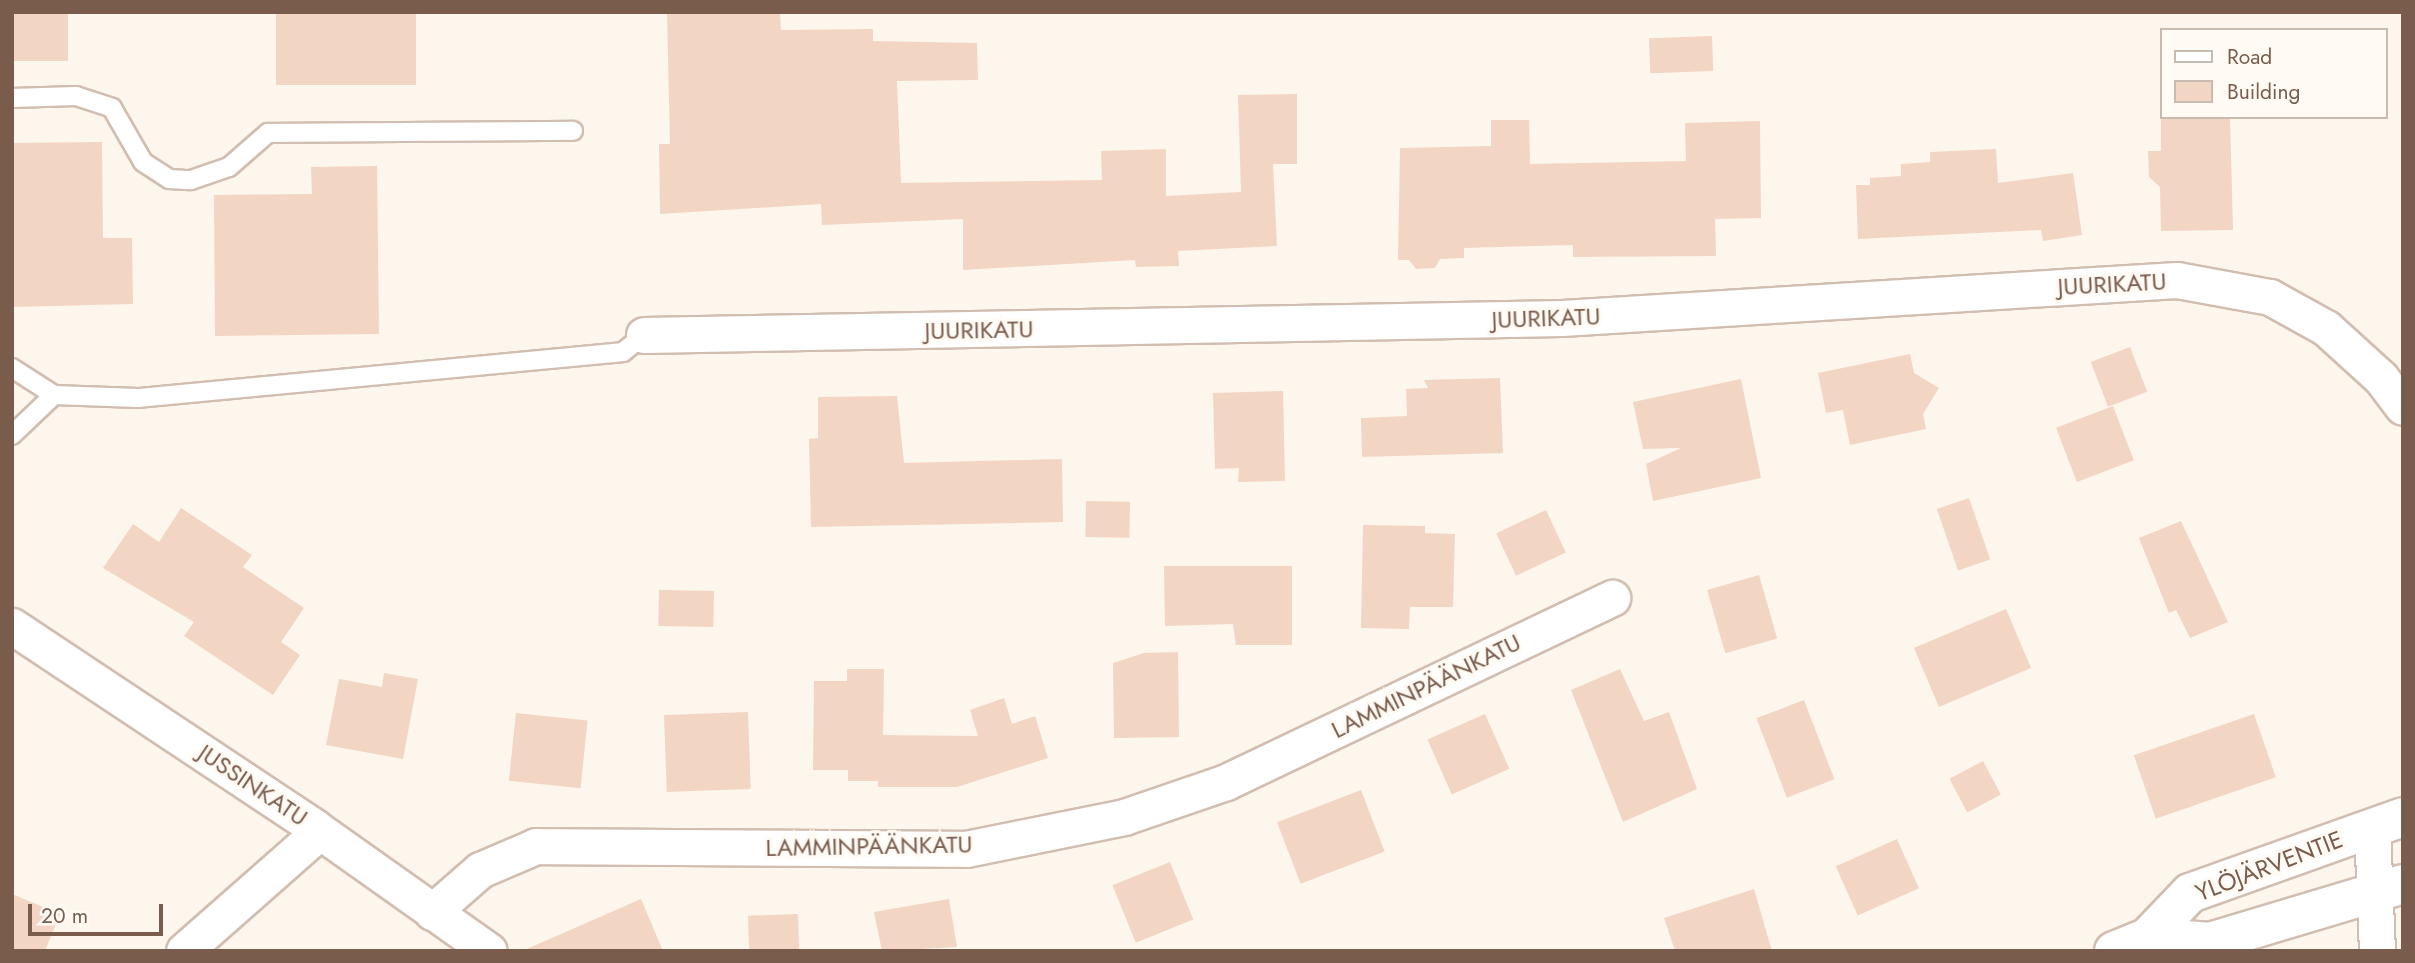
<!DOCTYPE html>
<meta charset="utf-8">
<style>
body{margin:0}
#map{position:relative;width:2415px;height:963px;overflow:hidden;background:#fdf6ec;font-family:Jost,sans-serif}
div>[style]{position:absolute}
.building>*{inset:0;background:#f3d5c3;transform-origin:0 0}
.roads{filter:drop-shadow(2px 0 #d1beb0) drop-shadow(-2px 0 #d1beb0) drop-shadow(0 2px #d1beb0) drop-shadow(0 -2px #d1beb0)}
.lane>*{height:18px;margin:-9px;padding:0 9px;transform-origin:9px;border-radius:9px;background:#fff}
.street>*{height:35px;margin:-17.5px;padding:0 17.5px;transform-origin:17.5px;border-radius:17.5px;background:#fff}
.secondary>*{height:38px;margin:-19px;padding:0 19px;transform-origin:19px;border-radius:19px;background:#fff}
span{translate:-50% -50%;white-space:nowrap;text-align:center;line-height:1.15;-webkit-text-stroke:6px #fffaf3;paint-order:stroke}
.street-label{font-size:24px;color:#7a5c4d}
.frame{position:absolute;inset:0;border:14px solid #7a5c4d;pointer-events:none}
.legend{position:absolute;left:2160px;top:28px;width:228px;height:91px;box-sizing:border-box;background:#fffaf3;border:2px solid #cabbb1;margin:0;padding:9px 12px;list-style:none;font-size:21px;color:#7a5c4d}
.legend li{display:flex;align-items:center;gap:14px;height:35px}
.legend b{width:35px;border:2px solid #cabbb1}
.scale{position:absolute;left:28px;top:904px;width:135px;height:32px;box-sizing:border-box;border:4px solid #7a5c4d;border-top:0;padding-left:9px;font-size:21px;line-height:24px;white-space:nowrap;color:#7a5c4d;-webkit-text-stroke:5px #fffaf3;paint-order:stroke}
</style>
<div id="map">
<div class="building">
<div style="left:12px;top:12px;width:56px;height:49px"></div>
<div style="left:276px;top:12px;width:140px;height:73px"></div>
<div style="clip-path:polygon(667px 12px,780px 12px,781px 30px,873px 29px,873px 41px,977px 43px,978px 80px,897px 81px,901px 183px,1102px 180px,1101px 151px,1166px 149px,1166px 196px,1241px 192px,1238px 95px,1297px 94px,1297px 164px,1273px 164px,1277px 246px,1178px 251px,1179px 266px,1136px 267px,1135px 260px,963px 270px,963px 219px,822px 225px,821px 204px,660px 214px,659px 144px,670px 144px)"></div>
<div style="left:1712px;top:36px;width:35px;height:63px;rotate:88deg"></div>
<div style="clip-path:polygon(2161px 117px,2230px 117px,2233px 230px,2161px 231px,2160px 187px,2149px 177px,2148px 151px,2161px 151px)"></div>
<div style="clip-path:polygon(1491px 120px,1529px 120px,1530px 164px,1686px 161px,1685px 123px,1760px 121px,1761px 218px,1715px 219px,1716px 256px,1573px 257px,1573px 245px,1464px 248px,1464px 258px,1440px 259px,1435px 268px,1416px 269px,1409px 260px,1398px 260px,1400px 148px,1491px 146px)"></div>
<div style="clip-path:polygon(102px 142px,103px 238px,132px 238px,133px 304px,12px 307px,12px 143px)"></div>
<div style="clip-path:polygon(1996px 149px,1998px 183px,2073px 173px,2082px 235px,2043px 241px,2041px 230px,1858px 239px,1856px 185px,1870px 185px,1870px 178px,1901px 176px,1901px 164px,1930px 162px,1930px 152px)"></div>
<div style="clip-path:polygon(377px 166px,379px 334px,215px 336px,214px 195px,312px 194px,311px 167px)"></div>
<div style="left:2130px;top:347px;width:48px;height:42px;rotate:69deg"></div>
<div style="clip-path:polygon(1910px 354px,1914px 373px,1939px 388px,1923px 414px,1926px 429px,1850px 445px,1843px 410px,1826px 413px,1818px 373px)"></div>
<div style="clip-path:polygon(1500px 378px,1503px 453px,1362px 457px,1361px 418px,1407px 416px,1406px 389px,1428px 388px,1424px 380px)"></div>
<div style="clip-path:polygon(1741px 379px,1761px 478px,1653px 501px,1646px 464px,1681px 448px,1643px 449px,1633px 402px)"></div>
<div style="clip-path:polygon(1283px 391px,1285px 481px,1238px 482px,1239px 468px,1215px 469px,1213px 393px)"></div>
<div style="clip-path:polygon(897px 396px,904px 463px,1062px 459px,1063px 522px,811px 527px,809px 439px,818px 438px,818px 397px)"></div>
<div style="left:2113px;top:406px;width:58px;height:61px;rotate:69deg"></div>
<div style="left:1969px;top:498px;width:65px;height:34px;rotate:71deg"></div>
<div style="left:1086px;top:501px;width:44px;height:36px;rotate:1deg"></div>
<div style="clip-path:polygon(181px 508px,252px 555px,243px 567px,304px 608px,281px 642px,300px 655px,273px 695px,184px 636px,194px 622px,103px 568px,133px 524px,159px 542px)"></div>
<div style="left:1546px;top:510px;width:47px;height:55px;rotate:65deg"></div>
<div style="clip-path:polygon(2181px 521px,2228px 622px,2190px 638px,2176px 610px,2169px 613px,2139px 538px)"></div>
<div style="clip-path:polygon(1363px 525px,1425px 526px,1425px 533px,1455px 534px,1453px 607px,1410px 607px,1409px 629px,1361px 628px)"></div>
<div style="clip-path:polygon(1164px 566px,1292px 566px,1292px 645px,1236px 645px,1233px 624px,1165px 626px)"></div>
<div style="left:1759px;top:575px;width:66px;height:54px;rotate:74deg"></div>
<div style="left:659px;top:590px;width:55px;height:36px;rotate:1deg"></div>
<div style="left:2006px;top:609px;width:64px;height:100px;rotate:67deg"></div>
<div style="clip-path:polygon(1178px 652px,1179px 737px,1114px 738px,1113px 663px,1144px 653px)"></div>
<div style="clip-path:polygon(847px 669px,884px 669px,883px 735px,978px 736px,970px 710px,1004px 698px,1012px 724px,1035px 716px,1048px 758px,957px 787px,878px 787px,878px 781px,848px 781px,848px 770px,813px 770px,814px 681px,847px 681px)"></div>
<div style="clip-path:polygon(1620px 669px,1644px 721px,1669px 712px,1697px 789px,1623px 822px,1571px 690px)"></div>
<div style="clip-path:polygon(384px 673px,418px 679px,403px 759px,326px 745px,339px 679px,382px 687px)"></div>
<div style="left:1804px;top:700px;width:85px;height:51px;rotate:69deg"></div>
<div style="left:748px;top:712px;width:77px;height:84px;rotate:88deg"></div>
<div style="left:516px;top:713px;width:72px;height:68px;rotate:6deg"></div>
<div style="left:1485px;top:714px;width:60px;height:63px;rotate:66deg"></div>
<div style="left:2254px;top:714px;width:67px;height:127px;rotate:71deg"></div>
<div style="left:1983px;top:761px;width:38px;height:38px;rotate:62deg"></div>
<div style="left:1361px;top:790px;width:66px;height:90px;rotate:69deg"></div>
<div style="left:1897px;top:839px;width:54px;height:67px;rotate:66deg"></div>
<div style="left:1170px;top:862px;width:62px;height:62px;rotate:68deg"></div>
<div style="clip-path:polygon(1754px 889px,1772px 951px,1675px 951px,1664px 918px)"></div>
<div style="clip-path:polygon(12px 894px,60px 914px,45px 951px,12px 951px)"></div>
<div style="clip-path:polygon(641px 899px,663px 951px,522px 951px)"></div>
<div style="clip-path:polygon(949px 899px,957px 947px,882px 951px,874px 912px)"></div>
<div style="left:798px;top:914px;width:37px;height:50px;rotate:88deg"></div>
</div>
<div class="roads">
<div class="lane">
<div style="left:12px;top:98px;width:64px;rotate:-1.8deg"></div>
<div style="left:76px;top:96px;width:38px;rotate:18deg"></div>
<div style="left:112px;top:108px;width:62px;rotate:60.1deg"></div>
<div style="left:143px;top:162px;width:31px;rotate:33deg"></div>
<div style="left:169px;top:179px;width:22px;rotate:3deg"></div>
<div style="left:191px;top:180px;width:40px;rotate:-18.9deg"></div>
<div style="left:229px;top:167px;width:52px;rotate:-41.1deg"></div>
<div style="left:268px;top:133px;width:305px;rotate:-0.4deg"></div>
<div style="left:12px;top:368px;width:50px;rotate:32.7deg"></div>
<div style="left:12px;top:435px;width:58px;rotate:-43.6deg"></div>
<div style="left:54px;top:395px;width:84px;rotate:2deg"></div>
<div style="left:138px;top:398px;width:487px;rotate:-5.4deg"></div>
<div style="left:623px;top:352px;width:27px;rotate:-39deg"></div>
</div>
<div class="street">
<div style="left:644px;top:335px;width:918px;rotate:-1.06deg"></div>
<div style="left:1562px;top:318px;width:616px;rotate:-3.54deg"></div>
<div style="left:2177px;top:280px;width:95px;rotate:10.4deg"></div>
<div style="left:2270px;top:297px;width:64px;rotate:29deg"></div>
<div style="left:2326px;top:328px;width:74px;rotate:42.3deg"></div>
<div style="left:2381px;top:378px;width:36px;rotate:53deg"></div>
<div style="left:12px;top:626px;width:363px;rotate:33.6deg"></div>
<div style="left:314px;top:827px;width:214px;rotate:35.3deg"></div>
<div style="left:2372px;top:827px;width:124px;rotate:87.7deg"></div>
<div style="left:432px;top:912px;width:64px;rotate:-41.2deg"></div>
<div style="left:480px;top:870px;width:61px;rotate:-23.2deg"></div>
<div style="left:536px;top:846px;width:430px;rotate:0.4deg"></div>
<div style="left:966px;top:849px;width:161px;rotate:-11.4deg"></div>
<div style="left:1124px;top:817px;width:108px;rotate:-18.9deg"></div>
<div style="left:1226px;top:782px;width:428px;rotate:-25.5deg"></div>
<div style="left:184px;top:951px;width:181px;rotate:-41.4deg"></div>
</div>
<div class="secondary">
<div style="left:2148px;top:937px;width:62px;rotate:4.6deg"></div>
<div style="left:2210px;top:942px;width:202px;rotate:-16.7deg"></div>
<div style="left:2114px;top:951px;width:37px;rotate:-22deg"></div>
<div style="left:2148px;top:937px;width:61px;rotate:-46.3deg"></div>
<div style="left:2190px;top:893px;width:226px;rotate:-19.6deg"></div>
</div>
</div>
<div class="street-label">
<span style="left:2112px;top:284px;rotate:-3deg">JUURIKATU</span>
<span style="left:1546px;top:318px;rotate:-2deg">JUURIKATU</span>
<span style="left:979px;top:330px;rotate:-1deg">JUURIKATU</span>
<span style="left:1426px;top:686px;rotate:-26deg">LAMMINPÄÄNKATU</span>
<span style="left:253px;top:785px;rotate:34deg">JUSSINKATU</span>
<span style="left:869px;top:846px;rotate:-1deg">LAMMINPÄÄNKATU</span>
<span style="left:2269px;top:866px;rotate:-21deg">YLÖJÄRVENTIE</span>
</div>
<div class="frame"></div>
<ul class="legend">
<li><b style="height:9px;background:#fff"></b>Road</li>
<li><b style="height:19px;background:#f3d5c3"></b>Building</li>
</ul>
<div class="scale">20 m</div>
</div>
